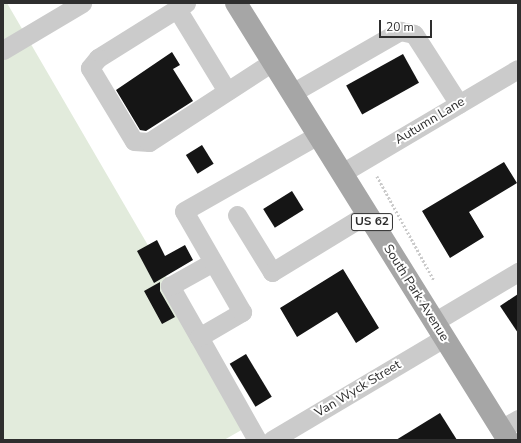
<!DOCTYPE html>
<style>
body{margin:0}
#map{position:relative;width:521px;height:443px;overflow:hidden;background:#fff;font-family:"Nunito Sans",sans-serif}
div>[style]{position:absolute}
.green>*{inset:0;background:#e2ebdc}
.building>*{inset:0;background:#151515;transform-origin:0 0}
.path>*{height:2.5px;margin-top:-1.25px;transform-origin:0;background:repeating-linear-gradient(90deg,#cbcbcb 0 2px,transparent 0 4px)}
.minor>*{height:19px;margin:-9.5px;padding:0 9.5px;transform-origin:9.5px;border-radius:9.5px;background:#cbcbcb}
.major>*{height:22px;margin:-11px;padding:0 11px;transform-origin:11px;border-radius:11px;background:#a6a6a6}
span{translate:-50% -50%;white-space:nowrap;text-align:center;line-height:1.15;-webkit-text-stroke:4px #fff;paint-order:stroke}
.shield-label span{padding:1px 3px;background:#fff;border:1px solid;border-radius:3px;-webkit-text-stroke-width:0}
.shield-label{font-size:12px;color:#2e2e2e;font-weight:700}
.street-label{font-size:13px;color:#2e2e2e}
.frame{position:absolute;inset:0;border:4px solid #2e2e2e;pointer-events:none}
.scale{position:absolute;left:379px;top:20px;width:53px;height:18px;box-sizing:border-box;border:2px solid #2e2e2e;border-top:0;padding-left:5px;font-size:12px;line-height:14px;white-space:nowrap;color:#2e2e2e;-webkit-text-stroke:3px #fff;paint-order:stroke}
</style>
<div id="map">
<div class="green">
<div style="clip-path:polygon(3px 3px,7px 3px,252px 424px,224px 440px,3px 440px)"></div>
</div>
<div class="building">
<div style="clip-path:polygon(172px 52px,180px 65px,173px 69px,193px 101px,146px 131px,140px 130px,116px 90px)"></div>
<div style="left:403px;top:54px;width:33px;height:65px;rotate:61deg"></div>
<div style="left:202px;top:145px;width:22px;height:19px;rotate:58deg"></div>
<div style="clip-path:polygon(504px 162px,517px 183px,469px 212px,484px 237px,450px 258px,422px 211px)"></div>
<div style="left:292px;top:191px;width:22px;height:34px;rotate:58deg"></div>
<div style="clip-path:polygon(157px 240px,165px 256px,185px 245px,193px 260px,154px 283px,137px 251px)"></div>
<div style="clip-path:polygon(343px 269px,379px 328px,356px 343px,337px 312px,297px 337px,280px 308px)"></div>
<div style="clip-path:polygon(160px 282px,160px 291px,175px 317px,162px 324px,144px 291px)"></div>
<div style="clip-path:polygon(518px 294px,518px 333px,500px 306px)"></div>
<div style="left:246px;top:354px;width:50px;height:19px;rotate:59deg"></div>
<div style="clip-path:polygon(440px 413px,457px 440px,396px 440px)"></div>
</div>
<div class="path">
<div style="left:377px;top:176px;width:119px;rotate:61.3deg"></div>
</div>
<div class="minor">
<div style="left:186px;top:3px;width:104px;rotate:148deg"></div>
<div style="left:98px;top:58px;width:13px;rotate:129deg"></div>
<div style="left:90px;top:68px;width:85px;rotate:58.9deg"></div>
<div style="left:134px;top:141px;width:15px;rotate:4deg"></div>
<div style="left:149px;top:142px;width:147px;rotate:-33deg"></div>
<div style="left:177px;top:9px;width:96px;rotate:58.6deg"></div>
<div style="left:3px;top:50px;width:92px;rotate:-30.7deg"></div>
<div style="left:292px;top:93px;width:125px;rotate:-29.9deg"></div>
<div style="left:400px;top:31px;width:14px;rotate:12deg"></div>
<div style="left:414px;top:34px;width:83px;rotate:57.3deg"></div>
<div style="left:342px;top:173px;width:204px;rotate:-30.6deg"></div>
<div style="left:237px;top:215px;width:67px;rotate:58.4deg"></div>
<div style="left:272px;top:272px;width:111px;rotate:-31.4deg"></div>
<div style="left:434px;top:322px;width:98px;rotate:-30.8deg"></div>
<div style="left:199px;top:337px;width:59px;rotate:-119.6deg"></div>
<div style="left:170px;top:286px;width:49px;rotate:-29.2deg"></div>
<div style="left:501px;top:429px;width:20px;rotate:-30deg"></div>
<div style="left:257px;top:440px;width:118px;rotate:-119.4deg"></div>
<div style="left:199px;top:337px;width:50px;rotate:-30.2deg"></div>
<div style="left:242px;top:312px;width:116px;rotate:-119.9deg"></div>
<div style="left:184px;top:211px;width:154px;rotate:-29.6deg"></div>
<div style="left:272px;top:440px;width:200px;rotate:-30.7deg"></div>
</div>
<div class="major">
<div style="left:236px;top:3px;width:515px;rotate:58.1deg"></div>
</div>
<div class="shield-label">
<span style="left:372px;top:222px">US 62</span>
</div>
<div class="street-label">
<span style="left:430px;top:121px;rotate:-31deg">Autumn Lane</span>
<span style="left:416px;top:293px;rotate:58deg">South Park Avenue</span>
<span style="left:358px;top:389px;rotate:-31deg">Van Wyck Street</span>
</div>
<div class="frame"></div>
<div class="scale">20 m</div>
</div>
